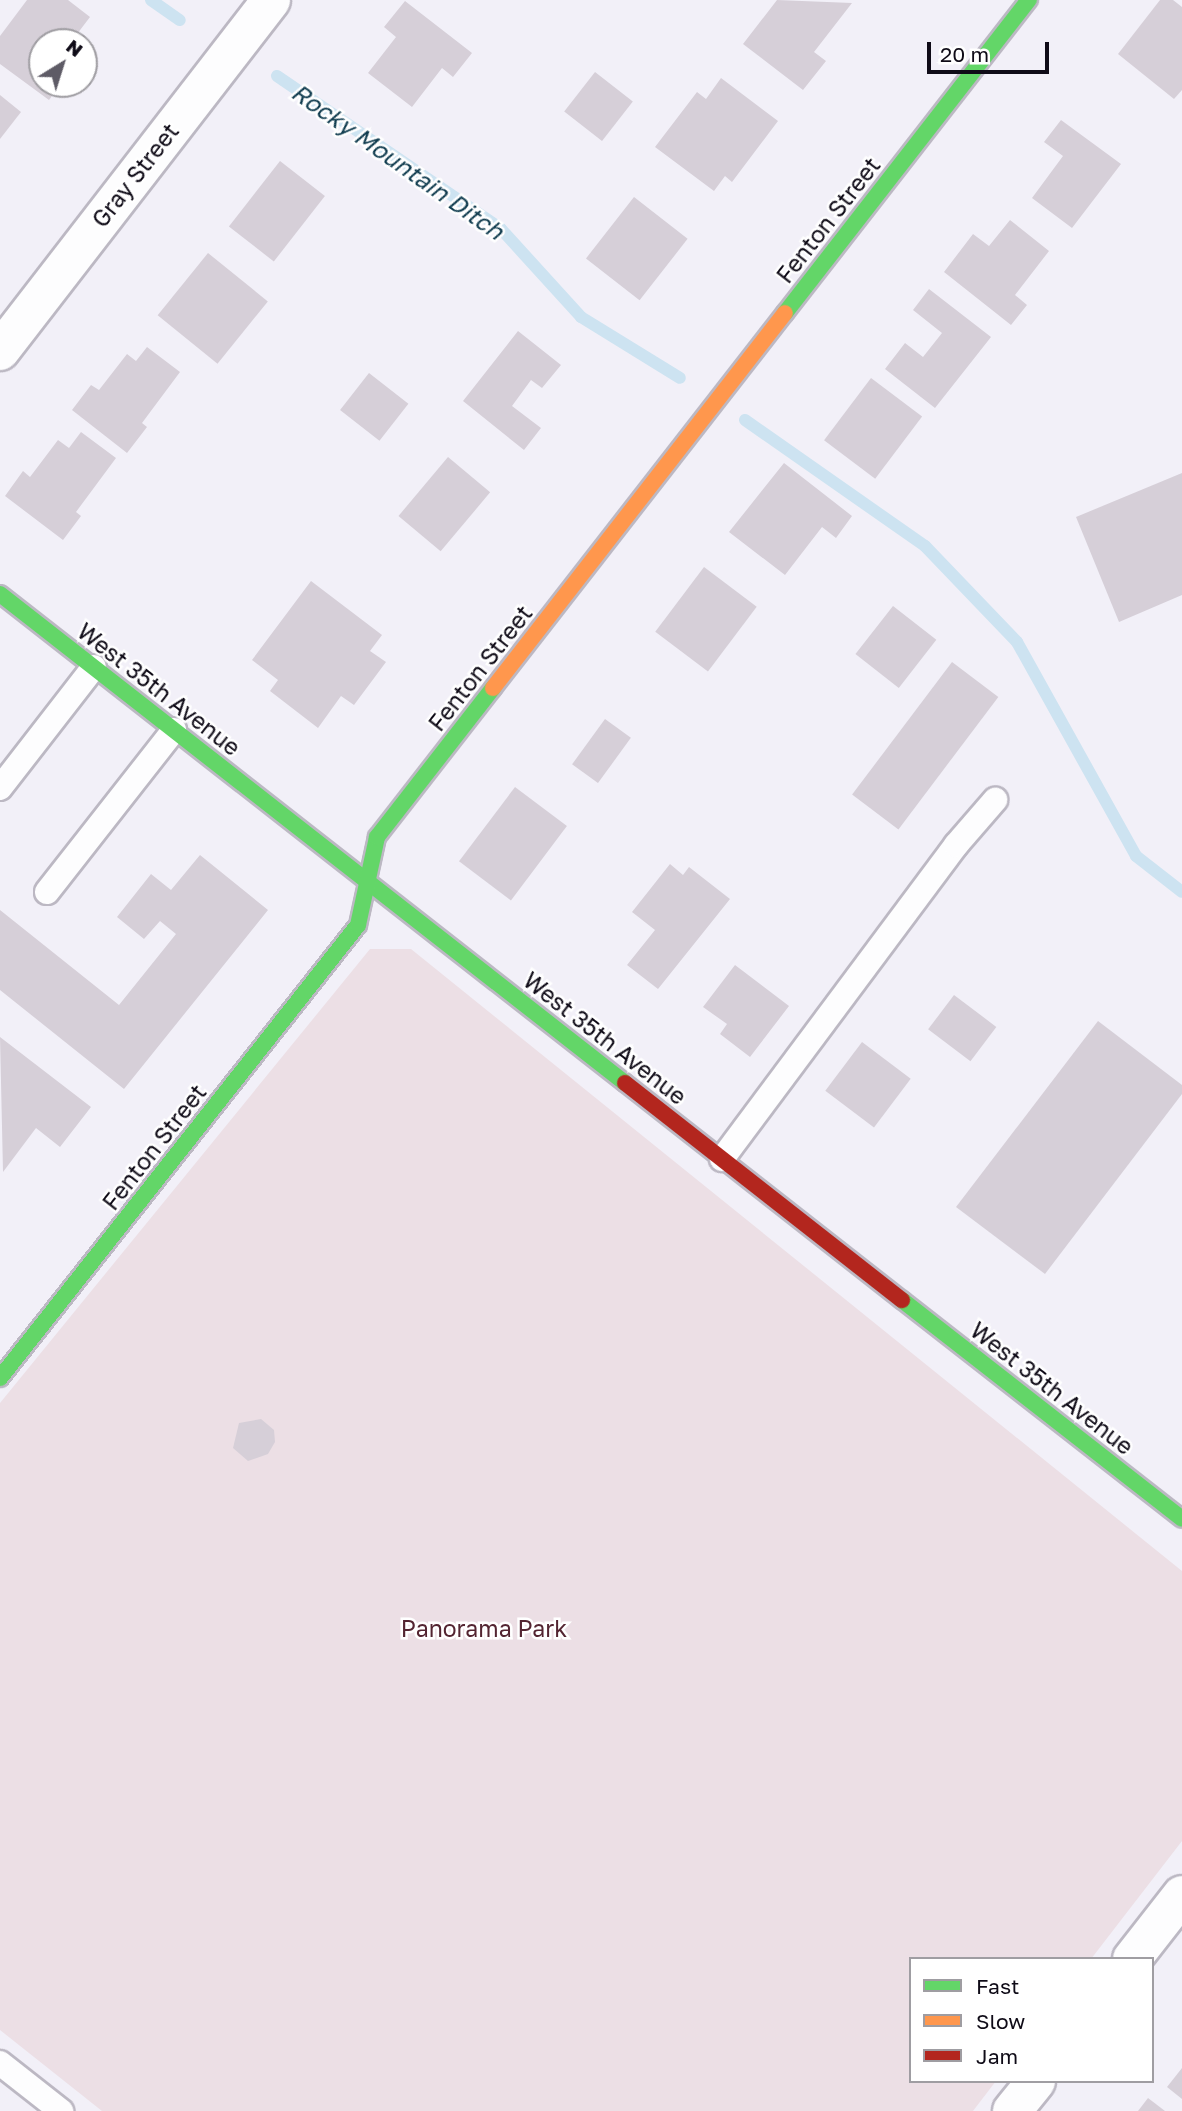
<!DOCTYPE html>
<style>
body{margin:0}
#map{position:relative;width:1182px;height:2111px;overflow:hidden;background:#f2f0f8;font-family:"Golos Text",sans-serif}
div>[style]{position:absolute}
.green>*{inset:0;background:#ecdfe5}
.stream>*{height:12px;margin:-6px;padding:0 6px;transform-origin:6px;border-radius:6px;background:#cde3f1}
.building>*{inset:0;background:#d6cfd8;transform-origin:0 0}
.roads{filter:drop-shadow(2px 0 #bcb8c3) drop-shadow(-2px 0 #bcb8c3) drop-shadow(0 2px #bcb8c3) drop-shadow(0 -2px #bcb8c3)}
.lane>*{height:24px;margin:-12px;padding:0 12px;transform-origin:12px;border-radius:12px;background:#fdfdfe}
.street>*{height:38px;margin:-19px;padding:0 19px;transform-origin:19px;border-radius:19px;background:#fdfdfe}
.fast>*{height:16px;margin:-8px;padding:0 8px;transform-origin:8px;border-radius:8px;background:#63d668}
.slow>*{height:16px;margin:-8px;padding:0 8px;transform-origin:8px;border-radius:8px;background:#ff974d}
.jam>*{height:16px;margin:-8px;padding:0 8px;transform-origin:8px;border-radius:8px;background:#b3261e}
span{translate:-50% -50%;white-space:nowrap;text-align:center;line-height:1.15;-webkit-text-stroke:5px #fff;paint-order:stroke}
.street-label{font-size:23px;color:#0f0b17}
.park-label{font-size:23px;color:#532431}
.water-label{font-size:24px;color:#103c4f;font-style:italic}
.legend{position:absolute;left:909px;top:1957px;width:245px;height:126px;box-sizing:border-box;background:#fff;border:2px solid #9f9da2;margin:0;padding:9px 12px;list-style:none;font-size:21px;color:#0f0b17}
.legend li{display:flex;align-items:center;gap:14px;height:35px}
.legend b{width:35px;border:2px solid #9f9da2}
.north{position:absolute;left:28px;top:28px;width:70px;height:70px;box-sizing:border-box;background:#fff;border:2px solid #9f9da2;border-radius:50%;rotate:38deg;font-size:19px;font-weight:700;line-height:28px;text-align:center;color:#0f0b17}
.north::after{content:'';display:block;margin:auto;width:24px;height:32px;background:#5e5b66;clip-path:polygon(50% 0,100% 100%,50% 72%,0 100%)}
.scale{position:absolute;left:927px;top:42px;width:122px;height:32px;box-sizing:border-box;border:4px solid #0f0b17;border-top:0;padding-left:9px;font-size:21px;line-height:24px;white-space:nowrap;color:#0f0b17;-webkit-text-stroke:5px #fff;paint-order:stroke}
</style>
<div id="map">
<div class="green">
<div style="clip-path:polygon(370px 949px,411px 949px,1182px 1571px,1182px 1841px,1091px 1959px,911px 1959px,911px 2081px,996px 2081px,973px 2111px,102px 2111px,0 2030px,0 1403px)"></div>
</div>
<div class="stream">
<div style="left:151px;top:0;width:35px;rotate:35deg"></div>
<div style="left:277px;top:76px;width:271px;rotate:34.3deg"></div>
<div style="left:501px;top:229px;width:119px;rotate:47.7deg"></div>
<div style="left:581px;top:317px;width:116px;rotate:31.6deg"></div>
<div style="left:745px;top:420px;width:220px;rotate:35deg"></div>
<div style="left:925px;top:546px;width:133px;rotate:46.2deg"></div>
<div style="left:1017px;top:642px;width:245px;rotate:60.9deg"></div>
<div style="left:1136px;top:856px;width:58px;rotate:38deg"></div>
</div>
<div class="building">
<div style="clip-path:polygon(27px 0,68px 0,90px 17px,71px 42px,51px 33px,34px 55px,42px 61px,42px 84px,61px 84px,49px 100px,0 64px,0 36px)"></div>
<div style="clip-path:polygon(777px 0,852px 3px,814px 52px,826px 61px,803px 90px,743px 44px)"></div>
<div style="clip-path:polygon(1160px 0,1173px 0,1182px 7px,1182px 90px,1174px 99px,1118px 54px)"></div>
<div style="clip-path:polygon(405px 1px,472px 53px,453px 77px,442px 68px,412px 107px,368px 73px,396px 37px,384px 27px)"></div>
<div style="left:595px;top:72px;width:48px;height:50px;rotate:38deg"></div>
<div style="clip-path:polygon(721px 78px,778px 121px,732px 182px,725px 176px,714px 191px,655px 147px,697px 92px,706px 99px)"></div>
<div style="clip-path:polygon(0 95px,21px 112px,0 139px)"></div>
<div style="clip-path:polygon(1061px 120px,1121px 164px,1072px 228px,1032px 198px,1063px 156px,1044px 142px)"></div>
<div style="left:280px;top:161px;width:57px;height:83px;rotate:38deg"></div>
<div style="left:634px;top:197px;width:68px;height:78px;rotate:38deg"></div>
<div style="clip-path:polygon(1010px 220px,1049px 251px,1015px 295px,1027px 305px,1011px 325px,944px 272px,973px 234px,989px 246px)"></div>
<div style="left:208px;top:253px;width:77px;height:80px;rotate:39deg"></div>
<div style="clip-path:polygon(929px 289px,991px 337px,935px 408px,885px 369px,905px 343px,923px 357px,942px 333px,913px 310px)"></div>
<div style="clip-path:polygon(518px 331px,561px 365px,542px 388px,531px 380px,512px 406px,541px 428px,524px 450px,463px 401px)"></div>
<div style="clip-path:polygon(147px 347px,180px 372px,142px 423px,147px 427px,127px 453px,72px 410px,91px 385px,99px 390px,127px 354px,136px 361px)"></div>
<div style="left:369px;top:373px;width:50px;height:47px;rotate:38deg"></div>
<div style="left:871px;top:378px;width:64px;height:78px;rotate:37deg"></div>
<div style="clip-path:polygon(81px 432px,116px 458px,76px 512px,81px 516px,63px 540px,5px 496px,23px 471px,30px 477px,58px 440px,69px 448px)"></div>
<div style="left:448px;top:457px;width:55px;height:77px;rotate:40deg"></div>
<div style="clip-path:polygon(784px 463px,852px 516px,836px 538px,822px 527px,785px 575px,729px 532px)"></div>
<div style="clip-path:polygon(1182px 473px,1182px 595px,1119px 622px,1076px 517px)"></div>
<div style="left:704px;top:567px;width:66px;height:81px;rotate:37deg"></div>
<div style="clip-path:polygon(311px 581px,382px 635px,370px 651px,386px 662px,354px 705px,341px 696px,318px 728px,270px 691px,278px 680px,252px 660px)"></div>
<div style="left:893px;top:606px;width:55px;height:61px;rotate:38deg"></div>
<div style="left:952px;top:662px;width:58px;height:166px;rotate:37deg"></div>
<div style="left:605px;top:719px;width:32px;height:56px;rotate:36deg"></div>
<div style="left:515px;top:787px;width:65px;height:93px;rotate:37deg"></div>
<div style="clip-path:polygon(200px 855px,268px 910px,124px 1089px,0 990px,0 910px,119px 1005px,176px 934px,160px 921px,144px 939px,117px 917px,151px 874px,171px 890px)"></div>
<div style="clip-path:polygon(670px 864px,683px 875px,689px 867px,730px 899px,658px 989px,627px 965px,655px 930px,632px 912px)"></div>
<div style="clip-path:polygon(735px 965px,789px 1006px,750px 1057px,720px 1034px,727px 1024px,703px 1007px)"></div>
<div style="left:954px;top:995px;width:53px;height:43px;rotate:37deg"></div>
<div style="clip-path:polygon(1098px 1021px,1182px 1085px,1182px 1094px,1045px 1274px,956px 1207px)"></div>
<div style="clip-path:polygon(0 1037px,91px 1107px,60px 1147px,36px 1128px,3px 1172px)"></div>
<div style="left:862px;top:1042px;width:61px;height:61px;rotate:37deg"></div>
<div style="clip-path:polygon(261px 1419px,274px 1430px,275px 1442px,268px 1454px,248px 1461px,233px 1448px,239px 1423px)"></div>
<div style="clip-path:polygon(1182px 2068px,1182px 2099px,1167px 2087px)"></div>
<div style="clip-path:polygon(1148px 2098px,1165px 2111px,1138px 2111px)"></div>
</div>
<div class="roads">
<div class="lane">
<div style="left:0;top:788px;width:153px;rotate:-52.2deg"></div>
<div style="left:47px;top:892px;width:206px;rotate:-51.9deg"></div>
<div style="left:722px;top:1159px;width:392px;rotate:-53.3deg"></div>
<div style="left:956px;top:845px;width:60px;rotate:-49.1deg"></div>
<div style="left:0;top:2063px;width:78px;rotate:38.2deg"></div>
</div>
<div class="street">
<div style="left:0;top:351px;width:443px;rotate:-52.3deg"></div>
<div style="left:1132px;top:1959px;width:81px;rotate:-52deg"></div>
<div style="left:1012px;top:2111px;width:38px;rotate:-51deg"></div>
</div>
<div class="fast">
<div style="left:785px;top:313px;width:397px;rotate:-52.1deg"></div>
<div style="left:0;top:594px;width:794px;rotate:38.04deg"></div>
<div style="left:902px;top:1300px;width:355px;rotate:38deg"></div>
<div style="left:0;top:1378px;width:577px;rotate:-51.68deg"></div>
<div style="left:358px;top:925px;width:90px;rotate:-77.8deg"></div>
<div style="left:377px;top:837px;width:189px;rotate:-52.1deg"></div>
</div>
<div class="slow">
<div style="left:493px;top:688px;width:475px;rotate:-52.1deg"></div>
</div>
<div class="jam">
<div style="left:625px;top:1083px;width:352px;rotate:38.1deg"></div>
</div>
</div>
<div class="street-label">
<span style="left:135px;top:175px;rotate:-52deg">Gray Street</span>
<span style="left:828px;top:220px;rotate:-52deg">Fenton Street</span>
<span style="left:480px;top:668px;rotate:-52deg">Fenton Street</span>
<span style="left:159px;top:689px;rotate:38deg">West 35th Avenue</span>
<span style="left:605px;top:1038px;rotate:38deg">West 35th Avenue</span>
<span style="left:154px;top:1147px;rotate:-52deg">Fenton Street</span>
<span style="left:1052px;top:1388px;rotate:38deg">West 35th Avenue</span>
</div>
<div class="park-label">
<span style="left:484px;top:1628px">Panorama Park</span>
</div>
<div class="water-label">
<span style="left:398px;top:161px;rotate:35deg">Rocky Mountain Ditch</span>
</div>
<ul class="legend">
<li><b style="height:9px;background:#63d668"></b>Fast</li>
<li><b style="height:9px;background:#ff974d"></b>Slow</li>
<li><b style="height:9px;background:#b3261e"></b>Jam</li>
</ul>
<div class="north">N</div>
<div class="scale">20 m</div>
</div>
